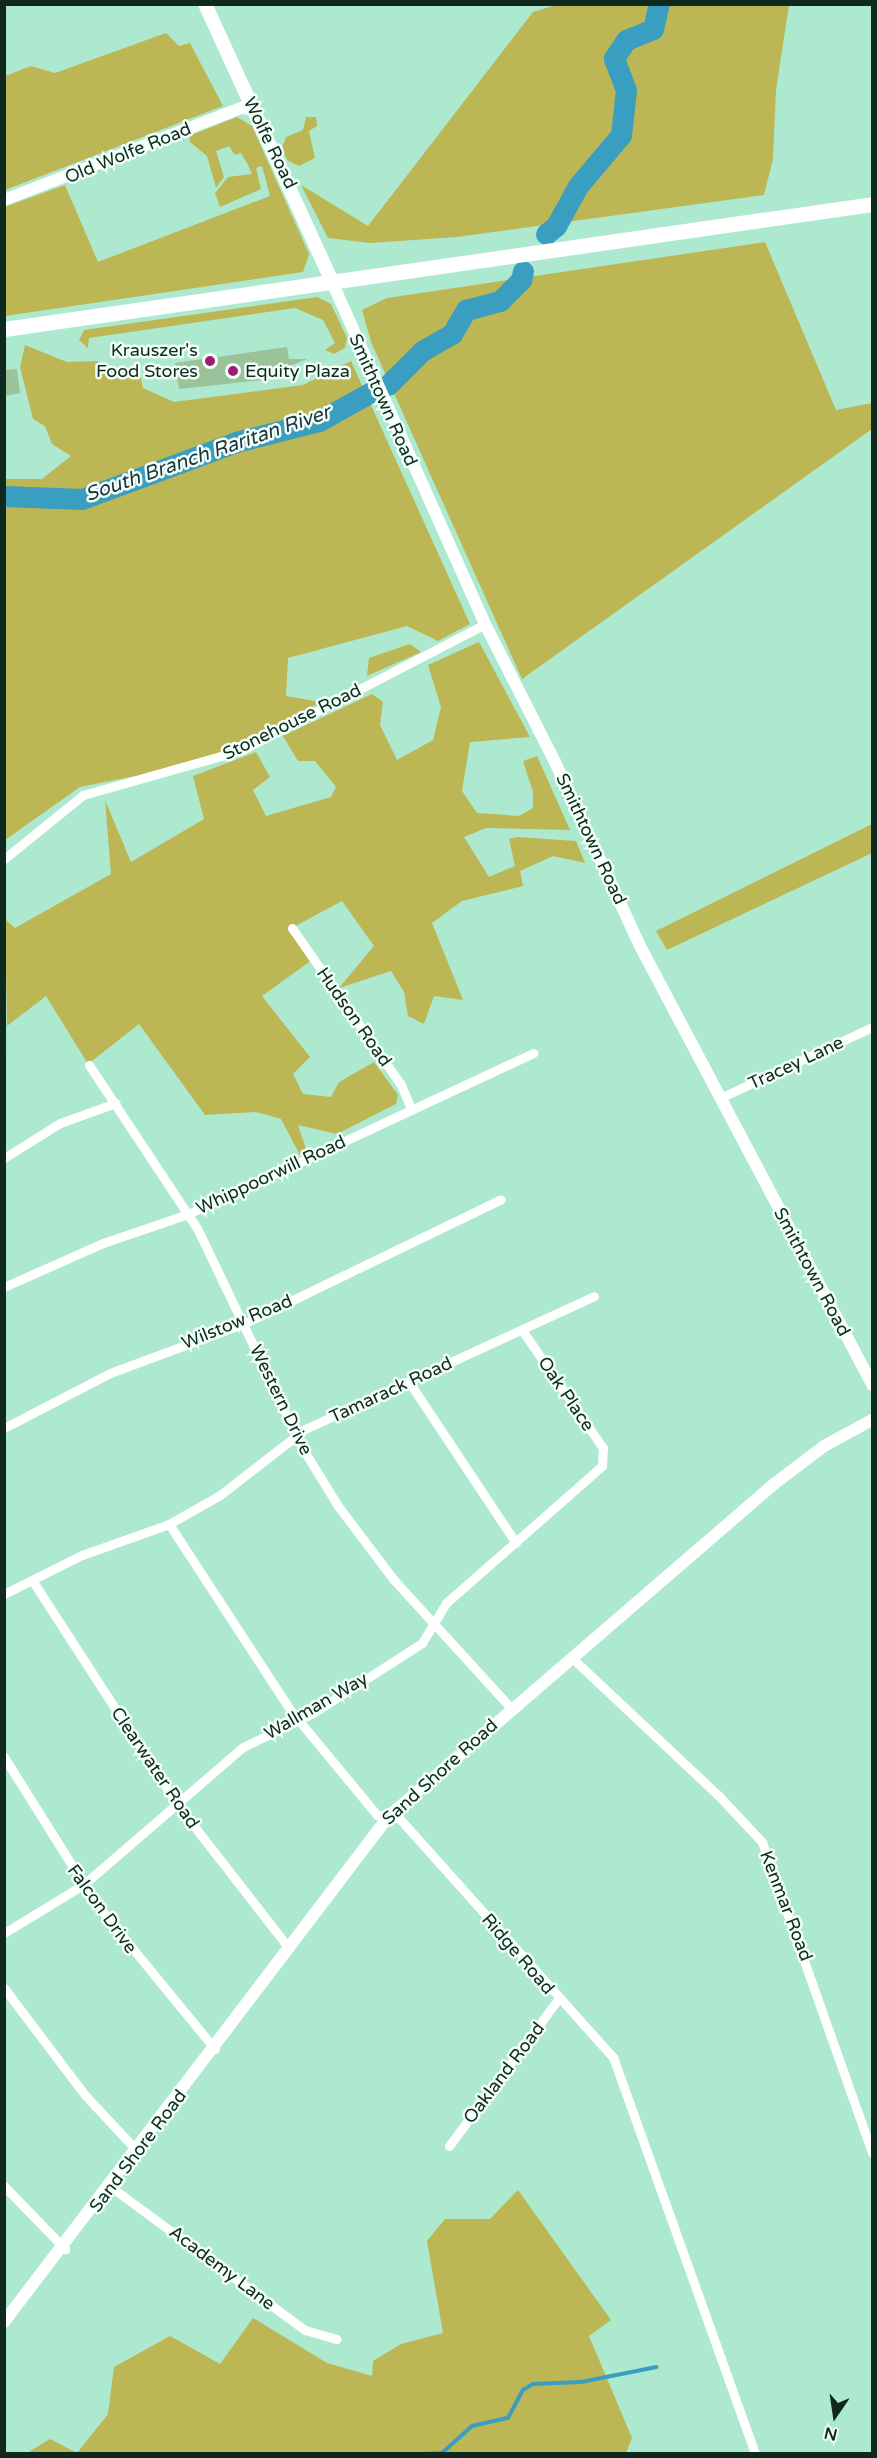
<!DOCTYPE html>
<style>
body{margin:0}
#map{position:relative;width:877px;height:2458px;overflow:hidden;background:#ade9ce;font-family:"Varela Round",sans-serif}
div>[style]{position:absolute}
.green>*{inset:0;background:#bdb654}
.stream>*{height:4px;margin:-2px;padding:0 2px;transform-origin:2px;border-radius:2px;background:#3a9ec1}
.river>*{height:21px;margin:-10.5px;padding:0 10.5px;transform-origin:10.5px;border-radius:10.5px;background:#3a9ec1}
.building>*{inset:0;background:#9ac39a}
.minor>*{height:9px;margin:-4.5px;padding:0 4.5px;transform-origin:4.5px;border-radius:4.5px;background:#fff}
.tertiary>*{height:12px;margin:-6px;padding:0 6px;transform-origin:6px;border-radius:6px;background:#fff}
.secondary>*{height:14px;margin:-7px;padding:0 7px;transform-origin:7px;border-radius:7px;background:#fff}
.primary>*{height:15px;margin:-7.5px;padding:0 7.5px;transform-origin:7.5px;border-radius:7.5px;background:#fff}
.dots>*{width:16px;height:16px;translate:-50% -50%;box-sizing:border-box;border:3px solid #f2fef8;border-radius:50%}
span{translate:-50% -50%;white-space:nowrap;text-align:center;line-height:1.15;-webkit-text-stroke:5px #f2fef8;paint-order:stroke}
.street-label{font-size:18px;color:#10291f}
.poi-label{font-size:18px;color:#10291f}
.right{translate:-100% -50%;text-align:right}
.left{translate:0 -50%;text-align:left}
.water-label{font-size:20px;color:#20363f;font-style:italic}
.frame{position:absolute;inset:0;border:6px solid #10291f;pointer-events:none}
.north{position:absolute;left:805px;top:2386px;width:60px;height:60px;-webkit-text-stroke:4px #f2fef8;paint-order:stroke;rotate:193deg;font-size:16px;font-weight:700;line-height:24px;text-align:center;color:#10291f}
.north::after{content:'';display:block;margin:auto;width:21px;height:27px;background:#10291f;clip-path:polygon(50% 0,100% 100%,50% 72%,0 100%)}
</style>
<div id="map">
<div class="green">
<div style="clip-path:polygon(556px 5px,789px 5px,776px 90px,773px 159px,764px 195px,457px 237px,370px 243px,328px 238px,301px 185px,368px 226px,533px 12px)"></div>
<div style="clip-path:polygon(166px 33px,179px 46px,190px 43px,223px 106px,5px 190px,5px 76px,31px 66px,55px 73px)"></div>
<div style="clip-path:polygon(237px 117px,252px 126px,309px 254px,303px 272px,5px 316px,5px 207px,65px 185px,98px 262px,270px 196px,262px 166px,256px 168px,261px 189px,220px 207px,215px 193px,228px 177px,252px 174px,248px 165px,241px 153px,235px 155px,229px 146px,216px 151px,224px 177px,216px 188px,207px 156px,190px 142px,189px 136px)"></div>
<div style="clip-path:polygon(306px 117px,316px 117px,317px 126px,309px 131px,315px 158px,299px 166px,287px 160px,282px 148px,286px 137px,303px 130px)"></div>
<div style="clip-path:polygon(765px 242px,836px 410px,872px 403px,872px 429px,522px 679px,371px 342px,362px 310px,387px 298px)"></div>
<div style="clip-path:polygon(317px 297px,331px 304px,347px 338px,345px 348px,334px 354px,325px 350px,335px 343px,323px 320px,295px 308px,89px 338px,88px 348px,79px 340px,84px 330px)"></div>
<div style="clip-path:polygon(25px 345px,67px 362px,98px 361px,100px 371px,138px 365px,143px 388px,174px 402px,303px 385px,351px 361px,470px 624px,438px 641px,407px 626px,288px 658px,286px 696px,321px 702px,235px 749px,166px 770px,80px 787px,5px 840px,5px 479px,42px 479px,71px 456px,52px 444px,45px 426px,33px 419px,20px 367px)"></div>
<div style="clip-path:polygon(479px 642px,530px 737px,470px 742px,462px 791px,477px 813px,519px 816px,533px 808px,533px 792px,523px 761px,537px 756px,570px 830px,486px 828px,464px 837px,489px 877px,515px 866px,509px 839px,517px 837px,576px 841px,585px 863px,553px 856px,520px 871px,523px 886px,462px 901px,432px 923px,463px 1000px,434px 996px,424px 1024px,408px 1016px,404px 992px,391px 971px,339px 988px,374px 946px,342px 901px,288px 930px,312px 960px,262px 996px,310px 1057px,293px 1074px,303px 1094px,331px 1097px,339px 1082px,374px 1062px,398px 1095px,396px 1104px,337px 1134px,298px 1125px,307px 1152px,300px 1155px,281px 1119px,256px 1112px,205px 1115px,139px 1024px,88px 1064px,46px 996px,7px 1026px,8px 1069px,5px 919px,15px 928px,111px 874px,105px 800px,131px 862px,204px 819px,193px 776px,256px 752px,270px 777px,253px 790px,266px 816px,331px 797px,336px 787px,315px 761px,298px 761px,283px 736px,372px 694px,383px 702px,380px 725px,397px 760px,433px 740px,441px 707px,428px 665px)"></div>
<div style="clip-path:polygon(410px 644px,421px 652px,367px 676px,369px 658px)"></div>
<div style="clip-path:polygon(872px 824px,872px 853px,667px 950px,656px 931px)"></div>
<div style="clip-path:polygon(518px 2190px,611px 2320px,589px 2336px,632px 2438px,626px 2453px,27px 2453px,50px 2439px,77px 2453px,108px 2414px,114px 2367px,170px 2336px,220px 2364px,253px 2318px,327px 2363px,372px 2376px,373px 2361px,401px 2344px,443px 2333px,427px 2241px,445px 2219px,490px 2219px)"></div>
</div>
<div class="stream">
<div style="left:423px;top:2454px;width:19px;rotate:-3deg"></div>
<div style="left:442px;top:2453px;width:40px;rotate:-42deg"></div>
<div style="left:472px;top:2426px;width:37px;rotate:-13deg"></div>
<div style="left:508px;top:2418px;width:32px;rotate:-62deg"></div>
<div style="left:523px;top:2390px;width:12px;rotate:-31deg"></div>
<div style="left:533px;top:2384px;width:48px;rotate:-2.4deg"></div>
<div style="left:581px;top:2382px;width:77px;rotate:-11.2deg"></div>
</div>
<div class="river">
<div style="left:546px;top:234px;width:13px;rotate:-39deg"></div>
<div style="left:556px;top:226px;width:46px;rotate:-61.2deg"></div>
<div style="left:578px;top:186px;width:67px;rotate:-49.9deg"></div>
<div style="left:621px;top:135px;width:45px;rotate:-83.7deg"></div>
<div style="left:626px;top:90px;width:34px;rotate:-111deg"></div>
<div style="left:614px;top:58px;width:22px;rotate:-56deg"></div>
<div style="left:626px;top:40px;width:29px;rotate:-22deg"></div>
<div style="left:653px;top:29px;width:26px;rotate:-77deg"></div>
<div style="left:388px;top:385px;width:48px;rotate:-45deg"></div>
<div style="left:422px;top:351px;width:34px;rotate:-30deg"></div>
<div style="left:452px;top:334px;width:28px;rotate:-60deg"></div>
<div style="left:466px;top:310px;width:35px;rotate:-15deg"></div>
<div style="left:500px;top:301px;width:30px;rotate:-45deg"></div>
<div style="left:521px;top:280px;width:9px;rotate:-77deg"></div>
<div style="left:4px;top:496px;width:78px;rotate:2.2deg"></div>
<div style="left:82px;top:499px;width:164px;rotate:-20.3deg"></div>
<div style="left:236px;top:442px;width:86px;rotate:-14.2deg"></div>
<div style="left:319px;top:421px;width:60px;rotate:-29.1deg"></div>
</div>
<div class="building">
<div style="clip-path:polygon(287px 347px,289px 359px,307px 359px,290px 366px,291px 377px,179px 389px,175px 363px)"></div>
<div style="clip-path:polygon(17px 369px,20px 393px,4px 396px,4px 370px)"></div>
</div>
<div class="minor">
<div style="left:4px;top:859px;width:102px;rotate:-39deg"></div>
<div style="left:83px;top:795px;width:165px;rotate:-15.8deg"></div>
<div style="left:242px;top:750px;width:274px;rotate:-27.4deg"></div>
<div style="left:292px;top:928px;width:191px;rotate:55.2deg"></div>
<div style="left:401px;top:1085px;width:26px;rotate:67deg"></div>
<div style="left:89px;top:1065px;width:196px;rotate:56.5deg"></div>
<div style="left:197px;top:1228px;width:245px;rotate:64.4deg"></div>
<div style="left:303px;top:1449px;width:67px;rotate:58.4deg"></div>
<div style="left:338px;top:1506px;width:93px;rotate:52.9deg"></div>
<div style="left:394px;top:1580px;width:173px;rotate:47.6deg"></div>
<div style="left:720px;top:1098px;width:168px;rotate:-25deg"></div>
<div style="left:4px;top:1158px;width:66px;rotate:-32deg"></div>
<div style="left:60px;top:1123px;width:59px;rotate:-19.7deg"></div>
<div style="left:4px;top:1287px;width:108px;rotate:-24deg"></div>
<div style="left:103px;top:1243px;width:90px;rotate:-18.8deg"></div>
<div style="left:188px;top:1214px;width:381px;rotate:-25deg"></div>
<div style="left:409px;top:1382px;width:193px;rotate:56.4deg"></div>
<div style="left:4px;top:1428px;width:119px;rotate:-27.4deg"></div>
<div style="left:110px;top:1373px;width:144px;rotate:-20.3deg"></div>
<div style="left:245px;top:1323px;width:284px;rotate:-25.8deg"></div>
<div style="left:169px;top:1524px;width:223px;rotate:56.9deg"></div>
<div style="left:291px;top:1711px;width:135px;rotate:50.4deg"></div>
<div style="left:377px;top:1815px;width:22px;rotate:8deg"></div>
<div style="left:399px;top:1818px;width:321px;rotate:48.2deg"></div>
<div style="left:613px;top:2057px;width:422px;rotate:70.3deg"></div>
<div style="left:32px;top:1580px;width:265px;rotate:57.1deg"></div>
<div style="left:176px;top:1803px;width:184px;rotate:52.1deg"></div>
<div style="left:4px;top:1594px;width:87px;rotate:-26.6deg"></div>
<div style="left:82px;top:1555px;width:92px;rotate:-19.6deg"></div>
<div style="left:169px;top:1524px;width:59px;rotate:-29.6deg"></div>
<div style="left:220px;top:1495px;width:108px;rotate:-37.8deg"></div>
<div style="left:305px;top:1429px;width:318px;rotate:-24.7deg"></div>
<div style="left:572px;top:1658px;width:200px;rotate:43.2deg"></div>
<div style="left:718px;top:1795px;width:64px;rotate:46.9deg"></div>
<div style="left:762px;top:1842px;width:330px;rotate:70.5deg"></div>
<div style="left:4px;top:1757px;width:175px;rotate:57.9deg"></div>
<div style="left:97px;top:1905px;width:186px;rotate:50.7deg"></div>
<div style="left:4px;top:1933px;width:92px;rotate:-31.3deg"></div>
<div style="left:83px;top:1885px;width:211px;rotate:-40.8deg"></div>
<div style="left:243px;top:1747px;width:78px;rotate:-25.9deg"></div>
<div style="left:313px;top:1713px;width:130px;rotate:-32.7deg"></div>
<div style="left:422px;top:1643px;width:47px;rotate:-59deg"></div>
<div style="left:446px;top:1603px;width:208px;rotate:-41.3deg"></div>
<div style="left:602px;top:1466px;width:18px;rotate:-87deg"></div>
<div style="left:603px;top:1448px;width:143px;rotate:-124.5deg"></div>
<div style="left:4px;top:1988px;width:134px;rotate:52.9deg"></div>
<div style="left:85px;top:2095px;width:76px;rotate:47.1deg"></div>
<div style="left:449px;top:2146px;width:183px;rotate:-53.4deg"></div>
<div style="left:4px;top:2186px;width:88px;rotate:45.9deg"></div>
<div style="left:111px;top:2187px;width:241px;rotate:36.4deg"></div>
<div style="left:305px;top:2330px;width:33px;rotate:16deg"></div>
</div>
<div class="tertiary">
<div style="left:4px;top:200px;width:265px;rotate:-21.2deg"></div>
<div style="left:332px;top:282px;width:375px;rotate:65.9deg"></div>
<div style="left:485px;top:624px;width:155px;rotate:63.1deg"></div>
<div style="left:555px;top:762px;width:203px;rotate:65.2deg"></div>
<div style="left:640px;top:946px;width:497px;rotate:62.1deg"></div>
<div style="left:4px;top:2322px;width:634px;rotate:-52.75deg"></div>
<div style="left:388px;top:1817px;width:510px;rotate:-40.78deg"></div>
<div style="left:774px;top:1484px;width:63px;rotate:-37.2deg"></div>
<div style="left:824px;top:1446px;width:55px;rotate:-28.4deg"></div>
</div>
<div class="secondary">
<div style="left:205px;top:4px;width:306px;rotate:65.4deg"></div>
</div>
<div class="primary">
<div style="left:4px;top:329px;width:877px;rotate:-8.19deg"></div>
</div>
<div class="dots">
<div style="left:210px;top:361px;background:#9c1e73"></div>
<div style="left:233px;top:371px;background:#9c1e73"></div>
</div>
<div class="street-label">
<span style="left:270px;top:143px;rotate:64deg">Wolfe Road</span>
<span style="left:128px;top:153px;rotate:-22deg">Old Wolfe Road</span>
<span style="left:383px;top:400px;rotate:66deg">Smithtown Road</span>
<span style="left:292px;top:722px;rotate:-26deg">Stonehouse Road</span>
<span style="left:591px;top:839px;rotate:65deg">Smithtown Road</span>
<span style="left:354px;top:1017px;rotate:55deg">Hudson Road</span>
<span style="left:796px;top:1063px;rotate:-25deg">Tracey Lane</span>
<span style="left:271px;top:1175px;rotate:-25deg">Whippoorwill Road</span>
<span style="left:812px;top:1272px;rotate:62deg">Smithtown Road</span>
<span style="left:237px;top:1322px;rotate:-22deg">Wilstow Road</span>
<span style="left:391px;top:1390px;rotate:-25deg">Tamarack Road</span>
<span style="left:566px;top:1394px;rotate:56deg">Oak Place</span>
<span style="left:281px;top:1400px;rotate:64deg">Western Drive</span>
<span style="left:316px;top:1706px;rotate:-30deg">Wallman Way</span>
<span style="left:155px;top:1768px;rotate:56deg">Clearwater Road</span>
<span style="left:440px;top:1772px;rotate:-42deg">Sand Shore Road</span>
<span style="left:786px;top:1906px;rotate:69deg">Kenmar Road</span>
<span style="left:102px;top:1909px;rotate:54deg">Falcon Drive</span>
<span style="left:518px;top:1954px;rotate:49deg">Ridge Road</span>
<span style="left:504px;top:2073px;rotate:-53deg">Oakland Road</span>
<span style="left:138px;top:2151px;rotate:-53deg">Sand Shore Road</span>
<span style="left:222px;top:2268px;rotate:37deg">Academy Lane</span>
</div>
<div class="poi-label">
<span class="right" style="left:198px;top:361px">Krauszer's<br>Food Stores</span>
<span class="left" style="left:245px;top:371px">Equity Plaza</span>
</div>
<div class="water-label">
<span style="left:208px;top:454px;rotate:-19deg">South Branch Raritan River</span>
</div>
<div class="frame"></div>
<div class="north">N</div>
</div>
